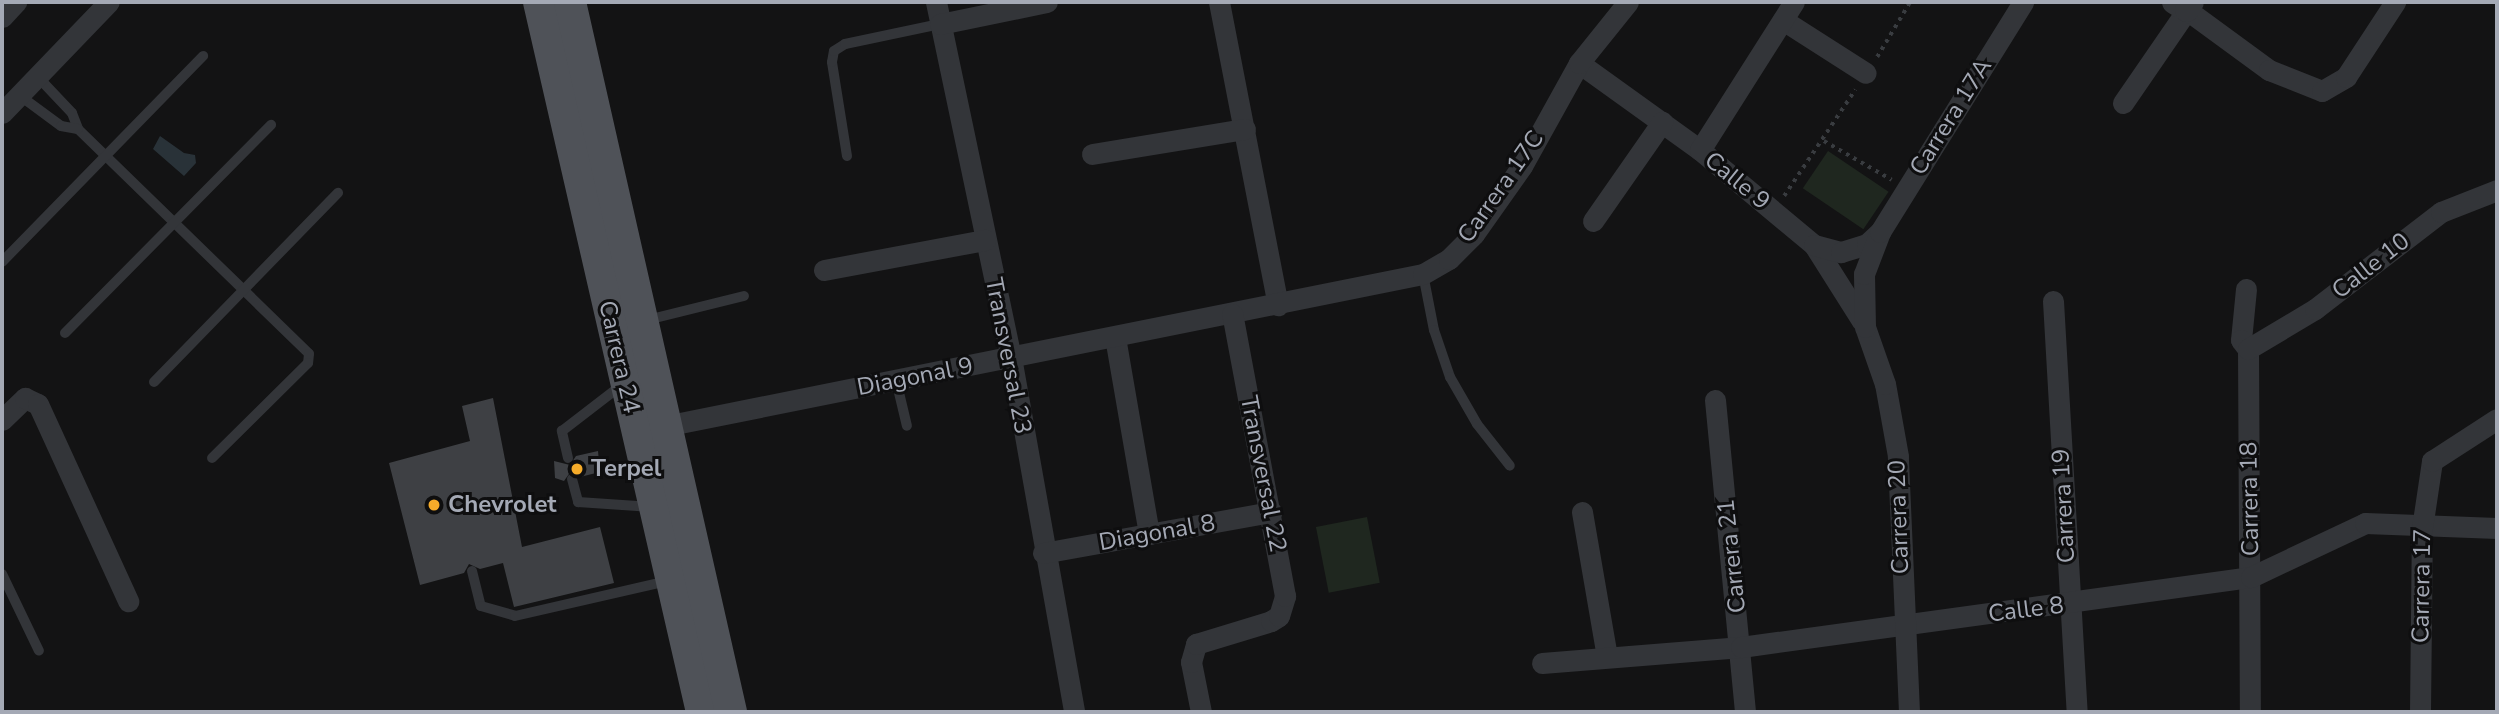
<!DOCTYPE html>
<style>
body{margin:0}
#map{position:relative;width:2499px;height:714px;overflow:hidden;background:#131314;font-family:"Nunito Sans",sans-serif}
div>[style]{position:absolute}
.green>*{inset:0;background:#1f271f;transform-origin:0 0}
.water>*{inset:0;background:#293238}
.building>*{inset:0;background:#3e4044}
.path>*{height:3.5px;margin-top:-1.75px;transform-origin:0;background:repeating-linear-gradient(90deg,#393c40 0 3.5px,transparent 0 8.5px)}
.service>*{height:10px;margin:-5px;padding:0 5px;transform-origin:5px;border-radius:5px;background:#333539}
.minor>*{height:21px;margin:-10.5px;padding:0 10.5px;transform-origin:10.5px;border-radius:10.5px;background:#333539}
.tertiary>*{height:24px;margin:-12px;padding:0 12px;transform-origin:12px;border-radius:12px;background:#333539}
.primary>*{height:32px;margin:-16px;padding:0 16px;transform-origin:16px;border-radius:16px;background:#4f5258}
.dots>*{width:19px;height:19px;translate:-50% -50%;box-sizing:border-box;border:4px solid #0e0e0f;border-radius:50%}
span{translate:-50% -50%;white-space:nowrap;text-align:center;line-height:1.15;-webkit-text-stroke:6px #0e0e0f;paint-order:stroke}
.street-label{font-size:24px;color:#a4a9b5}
.poi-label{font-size:24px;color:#a4a9b5;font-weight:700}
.left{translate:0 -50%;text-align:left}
.frame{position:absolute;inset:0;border:4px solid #a4a9b5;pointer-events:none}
</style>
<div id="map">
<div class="green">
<div style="left:1828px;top:151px;width:73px;height:45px;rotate:34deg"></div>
<div style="left:1367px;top:517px;width:67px;height:52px;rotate:79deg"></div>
</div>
<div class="water">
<div style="clip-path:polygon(160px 136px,184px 153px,195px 155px,196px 163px,184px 176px,153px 149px)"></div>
</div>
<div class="building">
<div style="clip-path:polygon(493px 398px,522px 547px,600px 527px,614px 583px,514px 607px,503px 563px,480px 569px,469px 564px,464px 573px,420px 585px,389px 463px,470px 441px,462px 406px)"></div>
<div style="clip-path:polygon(598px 451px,600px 472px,580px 477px,571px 471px,564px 481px,555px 478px,554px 461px,570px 465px,576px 456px)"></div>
</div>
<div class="path">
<div style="left:1877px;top:57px;width:64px;rotate:-59deg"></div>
<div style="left:1824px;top:141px;width:78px;rotate:29.8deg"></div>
<div style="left:1784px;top:196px;width:128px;rotate:-56.2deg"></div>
</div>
<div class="service">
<div style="left:37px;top:76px;width:51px;rotate:46.6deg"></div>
<div style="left:72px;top:113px;width:17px;rotate:69deg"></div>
<div style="left:78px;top:129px;width:322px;rotate:44.2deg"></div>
<div style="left:309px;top:354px;width:9px;rotate:96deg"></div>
<div style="left:308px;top:363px;width:135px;rotate:135.3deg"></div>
<div style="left:19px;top:95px;width:52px;rotate:36.4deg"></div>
<div style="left:61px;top:126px;width:17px;rotate:10deg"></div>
<div style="left:847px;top:156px;width:95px;rotate:-99.1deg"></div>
<div style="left:832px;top:62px;width:11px;rotate:-80deg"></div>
<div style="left:834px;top:51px;width:13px;rotate:-32deg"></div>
<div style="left:845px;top:44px;width:97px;rotate:-11.9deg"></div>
<div style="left:2px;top:262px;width:288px;rotate:-45.7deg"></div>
<div style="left:1423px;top:274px;width:57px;rotate:78.9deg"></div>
<div style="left:1434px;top:330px;width:50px;rotate:71.2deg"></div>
<div style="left:1450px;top:377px;width:54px;rotate:60.1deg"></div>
<div style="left:1477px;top:424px;width:53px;rotate:51.8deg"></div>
<div style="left:643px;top:321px;width:104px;rotate:-13.9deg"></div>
<div style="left:65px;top:333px;width:293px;rotate:-45.3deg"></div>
<div style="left:896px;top:380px;width:47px;rotate:76.6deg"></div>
<div style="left:154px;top:382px;width:264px;rotate:-45.8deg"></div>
<div style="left:568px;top:458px;width:28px;rotate:-103deg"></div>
<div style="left:562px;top:431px;width:77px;rotate:-37.6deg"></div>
<div style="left:572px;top:479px;width:24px;rotate:75deg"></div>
<div style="left:578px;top:502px;width:74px;rotate:3.9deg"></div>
<div style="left:472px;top:571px;width:36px;rotate:76deg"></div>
<div style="left:481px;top:606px;width:35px;rotate:16deg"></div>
<div style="left:515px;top:616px;width:157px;rotate:-12.9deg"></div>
<div style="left:2px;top:574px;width:85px;rotate:64.3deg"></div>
</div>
<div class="minor">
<div style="left:936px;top:2px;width:363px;rotate:78.1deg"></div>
<div style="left:1011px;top:357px;width:361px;rotate:79.9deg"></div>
<div style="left:1219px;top:2px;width:309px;rotate:79deg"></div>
<div style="left:2px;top:17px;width:21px;rotate:-47deg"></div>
<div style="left:1783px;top:20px;width:98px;rotate:32.6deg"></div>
<div style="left:940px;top:24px;width:109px;rotate:-11.6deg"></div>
<div style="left:1579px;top:63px;width:149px;rotate:35.7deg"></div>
<div style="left:1700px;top:150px;width:148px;rotate:39.8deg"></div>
<div style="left:1814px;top:245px;width:90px;rotate:57.7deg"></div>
<div style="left:2123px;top:103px;width:113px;rotate:-55.5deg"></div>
<div style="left:2187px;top:10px;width:102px;rotate:36.2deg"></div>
<div style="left:2269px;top:70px;width:57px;rotate:21.6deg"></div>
<div style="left:2322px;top:91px;width:28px;rotate:-30deg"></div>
<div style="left:2346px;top:77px;width:90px;rotate:-56.8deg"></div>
<div style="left:2px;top:113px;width:154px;rotate:-46.1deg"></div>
<div style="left:1700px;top:150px;width:175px;rotate:-57.6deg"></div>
<div style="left:1092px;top:154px;width:155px;rotate:-9.3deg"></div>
<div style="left:1593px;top:221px;width:121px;rotate:-55.1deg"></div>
<div style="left:1814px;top:245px;width:28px;rotate:15deg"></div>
<div style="left:1841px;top:252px;width:27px;rotate:-17deg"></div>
<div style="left:1867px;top:244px;width:18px;rotate:-43deg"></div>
<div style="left:824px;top:270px;width:164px;rotate:-10.6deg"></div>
<div style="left:2246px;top:289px;width:51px;rotate:95.6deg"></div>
<div style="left:2241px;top:340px;width:11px;rotate:52deg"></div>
<div style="left:2248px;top:349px;width:363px;rotate:89.7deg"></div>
<div style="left:2053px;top:301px;width:412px;rotate:86.7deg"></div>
<div style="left:1115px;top:337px;width:200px;rotate:80.2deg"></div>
<div style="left:2248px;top:349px;width:78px;rotate:-30.8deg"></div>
<div style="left:2315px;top:309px;width:159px;rotate:-37.6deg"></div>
<div style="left:2441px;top:212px;width:60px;rotate:-21.4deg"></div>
<div style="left:1715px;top:400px;width:313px;rotate:84.5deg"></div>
<div style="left:2px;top:420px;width:32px;rotate:-44deg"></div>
<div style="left:25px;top:398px;width:14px;rotate:25deg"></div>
<div style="left:38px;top:404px;width:217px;rotate:65.4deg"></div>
<div style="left:655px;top:428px;width:783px;rotate:-11.34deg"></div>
<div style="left:1423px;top:274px;width:30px;rotate:-30deg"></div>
<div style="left:1449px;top:259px;width:35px;rotate:-45deg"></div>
<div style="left:1474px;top:234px;width:83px;rotate:-54.8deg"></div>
<div style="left:1522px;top:166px;width:118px;rotate:-61deg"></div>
<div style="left:1579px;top:63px;width:78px;rotate:-51.2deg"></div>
<div style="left:1582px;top:512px;width:147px;rotate:80.2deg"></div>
<div style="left:1043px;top:553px;width:232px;rotate:-10.2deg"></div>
<div style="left:1542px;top:663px;width:200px;rotate:-4.6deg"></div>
<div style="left:1741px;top:647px;width:515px;rotate:-7.82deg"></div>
<div style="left:2251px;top:577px;width:126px;rotate:-25.3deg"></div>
<div style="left:2365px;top:523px;width:132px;rotate:2.2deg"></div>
<div style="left:1201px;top:712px;width:51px;rotate:-101.3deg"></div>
<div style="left:1191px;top:662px;width:19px;rotate:-74deg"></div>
<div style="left:1196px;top:644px;width:78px;rotate:-17deg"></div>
<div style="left:1271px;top:621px;width:9px;rotate:-32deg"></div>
<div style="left:1279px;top:616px;width:21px;rotate:-73deg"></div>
<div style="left:1285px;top:596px;width:287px;rotate:-100.6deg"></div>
<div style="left:1909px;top:712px;width:256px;rotate:-92.5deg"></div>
<div style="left:1898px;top:456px;width:73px;rotate:-100.2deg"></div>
<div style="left:1885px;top:384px;width:60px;rotate:-109.3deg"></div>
<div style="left:1865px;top:327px;width:53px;rotate:-91.1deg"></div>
<div style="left:1864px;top:274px;width:45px;rotate:-69.1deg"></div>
<div style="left:1880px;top:232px;width:271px;rotate:-58.1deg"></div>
<div style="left:2420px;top:712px;width:184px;rotate:-89.4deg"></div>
<div style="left:2422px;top:528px;width:68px;rotate:-81.5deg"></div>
<div style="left:2432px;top:461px;width:77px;rotate:-32.9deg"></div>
</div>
<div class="tertiary">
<div style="left:2174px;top:2px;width:15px;rotate:32deg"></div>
<div style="left:2187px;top:10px;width:9px;rotate:-58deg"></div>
</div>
<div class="primary">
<div style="left:539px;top:2px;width:728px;rotate:77.07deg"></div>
<div style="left:570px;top:2px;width:728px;rotate:77.22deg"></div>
</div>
<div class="dots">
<div style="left:577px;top:469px;background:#f5ab2a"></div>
<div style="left:434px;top:505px;background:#f5ab2a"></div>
</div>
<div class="street-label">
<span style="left:1951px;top:117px;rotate:-58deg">Carrera 17A</span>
<span style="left:1737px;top:181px;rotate:39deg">Calle 9</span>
<span style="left:1501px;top:187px;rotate:-55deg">Carrera 17C</span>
<span style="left:2371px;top:266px;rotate:-38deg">Calle 10</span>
<span style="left:1008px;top:356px;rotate:79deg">Transversal 23</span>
<span style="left:619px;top:357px;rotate:77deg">Carrera 24</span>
<span style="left:915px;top:377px;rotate:-11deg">Diagonal 9</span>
<span style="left:1263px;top:474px;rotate:79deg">Transversal 22</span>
<span style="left:2250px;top:499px;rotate:-91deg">Carrera 18</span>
<span style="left:2064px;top:506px;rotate:-93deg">Carrera 19</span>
<span style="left:1899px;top:517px;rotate:-92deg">Carrera 20</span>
<span style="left:1157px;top:533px;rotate:-10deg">Diagonal 8</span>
<span style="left:1732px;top:556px;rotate:-96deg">Carrera 21</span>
<span style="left:2422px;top:586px;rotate:-89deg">Carrera 17</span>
<span style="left:2026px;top:610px;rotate:-7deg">Calle 8</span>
</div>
<div class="poi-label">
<span class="left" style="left:591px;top:469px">Terpel</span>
<span class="left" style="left:448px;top:505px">Chevrolet</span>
</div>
<div class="frame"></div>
</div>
